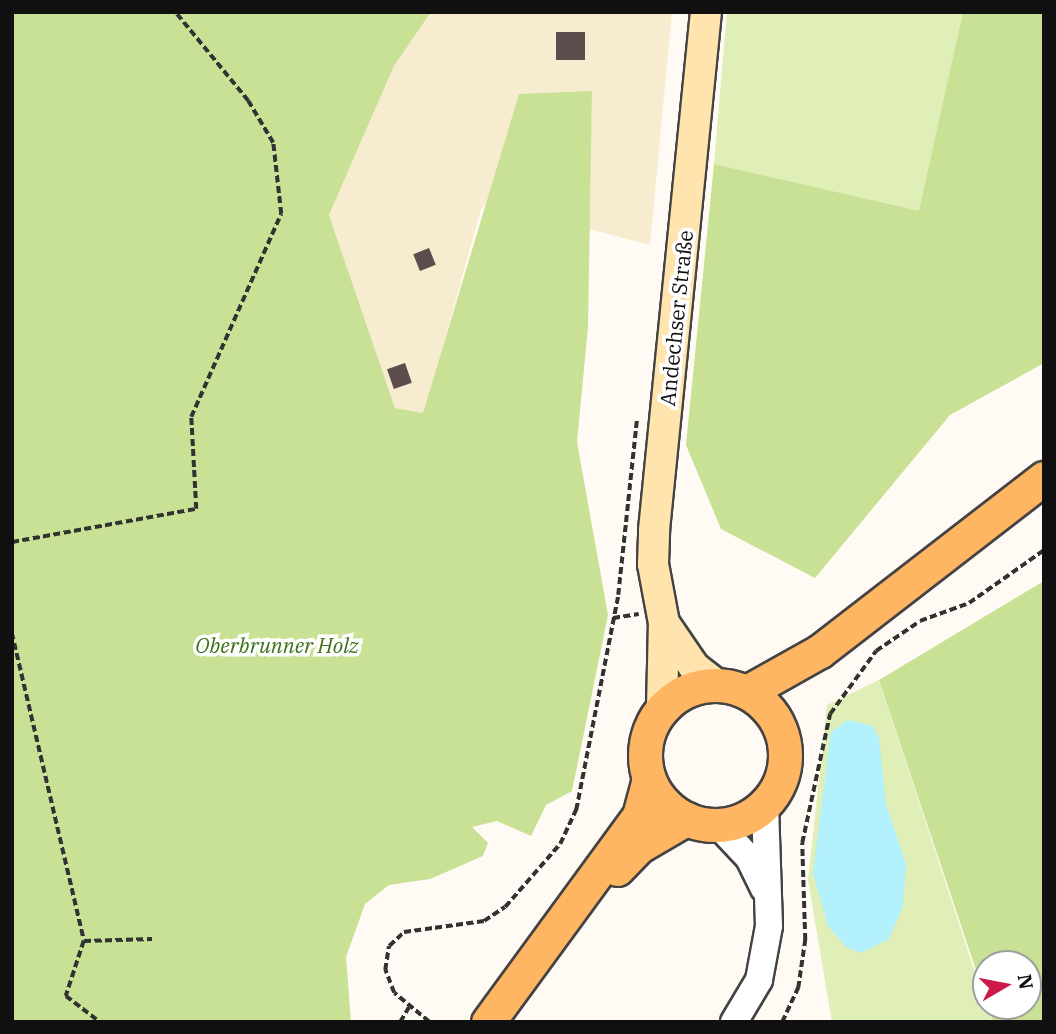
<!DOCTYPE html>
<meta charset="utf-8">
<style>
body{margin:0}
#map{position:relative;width:1056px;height:1034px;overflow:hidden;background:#fffaf3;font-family:"IBM Plex Serif",serif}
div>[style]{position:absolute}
.farmland>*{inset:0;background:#f8ecd0}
.green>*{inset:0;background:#e0eeb8}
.forest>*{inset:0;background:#c8e195}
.water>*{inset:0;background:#b2f1fc}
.building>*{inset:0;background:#5a4d4b;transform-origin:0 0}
.path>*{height:3.5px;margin-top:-1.75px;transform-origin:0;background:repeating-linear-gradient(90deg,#323232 0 7px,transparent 0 10.5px)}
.roads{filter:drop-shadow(2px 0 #434343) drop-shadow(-2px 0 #434343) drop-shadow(0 2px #434343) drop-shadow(0 -2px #434343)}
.tertiary>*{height:26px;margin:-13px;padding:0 13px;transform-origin:13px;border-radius:13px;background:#fff}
.secondary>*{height:30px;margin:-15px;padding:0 15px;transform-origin:15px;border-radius:15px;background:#ffe4ae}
.primary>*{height:33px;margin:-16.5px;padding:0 16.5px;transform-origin:16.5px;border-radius:16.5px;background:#ffb663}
.primary>.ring{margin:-16.5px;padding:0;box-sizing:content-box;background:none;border:33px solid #ffb663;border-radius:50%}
span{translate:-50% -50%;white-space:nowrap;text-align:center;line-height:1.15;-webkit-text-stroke:7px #fff;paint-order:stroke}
.street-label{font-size:21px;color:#101010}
.park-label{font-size:21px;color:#3e6f19;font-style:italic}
.frame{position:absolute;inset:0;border:14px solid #101010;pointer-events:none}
.north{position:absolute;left:972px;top:950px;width:70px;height:70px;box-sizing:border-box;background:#fff;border:2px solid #9f9f9f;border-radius:50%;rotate:80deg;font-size:19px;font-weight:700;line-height:28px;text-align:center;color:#101010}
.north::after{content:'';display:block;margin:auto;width:24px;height:32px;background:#cf194b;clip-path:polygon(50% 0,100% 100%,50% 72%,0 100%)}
</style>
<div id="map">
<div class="farmland">
<div style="clip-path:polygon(431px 12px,672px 12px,650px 245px,589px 229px,592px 91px,481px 209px,424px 414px,395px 408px,329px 215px,394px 66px)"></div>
</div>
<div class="green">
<div style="clip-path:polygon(727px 12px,963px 12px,920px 212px,714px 164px)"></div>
<div style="clip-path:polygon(879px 680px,986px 1006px,993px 1022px,832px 1022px,808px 880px,827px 705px)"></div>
</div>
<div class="forest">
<div style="clip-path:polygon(12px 12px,431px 12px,394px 66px,329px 215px,395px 408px,423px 413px,519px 94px,592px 91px,588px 327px,577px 442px,608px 615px,572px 791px,546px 805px,531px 836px,497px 821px,472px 827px,488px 843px,483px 856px,430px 879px,389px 885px,365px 904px,346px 957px,351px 1022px,12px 1022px)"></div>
<div style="clip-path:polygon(963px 12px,1044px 12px,1044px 363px,950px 415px,815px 578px,721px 529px,686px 445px,714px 164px,919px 211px)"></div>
<div style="clip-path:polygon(1044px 581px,1044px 1022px,993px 1022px,988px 1006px,1028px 1006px,1028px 964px,986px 964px,986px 1000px,879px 680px)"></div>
</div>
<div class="water">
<div style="clip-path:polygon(848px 720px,873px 726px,879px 738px,886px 804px,906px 864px,903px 906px,889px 939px,861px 953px,846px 947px,828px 926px,813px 873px,831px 732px)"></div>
</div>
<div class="building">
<div style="left:556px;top:32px;width:29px;height:28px"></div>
<div style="left:429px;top:248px;width:18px;height:17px;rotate:68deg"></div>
<div style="left:405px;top:363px;width:21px;height:19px;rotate:71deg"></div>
</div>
<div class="path">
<div style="left:12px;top:542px;width:187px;rotate:-10.2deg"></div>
<div style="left:196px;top:509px;width:92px;rotate:-93.1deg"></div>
<div style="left:191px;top:417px;width:222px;rotate:-66.1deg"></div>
<div style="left:281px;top:214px;width:71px;rotate:-96.4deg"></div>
<div style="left:273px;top:143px;width:49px;rotate:-120.8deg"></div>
<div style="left:248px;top:101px;width:115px;rotate:-129.4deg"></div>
<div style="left:613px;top:618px;width:26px;rotate:-9deg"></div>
<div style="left:12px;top:633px;width:316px;rotate:76.8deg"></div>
<div style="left:84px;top:941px;width:58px;rotate:108.1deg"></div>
<div style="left:66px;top:996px;width:43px;rotate:37.4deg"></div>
<div style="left:84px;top:941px;width:68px;rotate:-1.7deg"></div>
<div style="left:400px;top:1022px;width:17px;rotate:-59deg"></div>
<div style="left:429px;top:1022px;width:45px;rotate:-140.4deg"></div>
<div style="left:394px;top:993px;width:25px;rotate:-111deg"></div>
<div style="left:385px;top:970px;width:24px;rotate:-81deg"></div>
<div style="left:389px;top:946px;width:21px;rotate:-43deg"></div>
<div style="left:404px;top:932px;width:81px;rotate:-7.8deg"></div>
<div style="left:484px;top:921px;width:25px;rotate:-34deg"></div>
<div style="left:505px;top:907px;width:84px;rotate:-48.9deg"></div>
<div style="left:560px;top:844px;width:38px;rotate:-65deg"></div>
<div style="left:576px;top:810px;width:219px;rotate:-78.9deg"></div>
<div style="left:618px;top:595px;width:178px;rotate:-83.9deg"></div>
<div style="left:782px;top:1022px;width:38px;rotate:-65deg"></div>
<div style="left:798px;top:988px;width:49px;rotate:-81.7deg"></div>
<div style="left:805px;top:940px;width:97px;rotate:-91.8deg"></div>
<div style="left:802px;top:843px;width:132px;rotate:-77.8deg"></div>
<div style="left:830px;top:714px;width:78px;rotate:-53.9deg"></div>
<div style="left:876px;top:651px;width:53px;rotate:-34.3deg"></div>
<div style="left:920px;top:621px;width:52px;rotate:-20.2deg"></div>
<div style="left:969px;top:603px;width:92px;rotate:-35.2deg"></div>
</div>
<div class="roads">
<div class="tertiary">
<div style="left:718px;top:825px;width:45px;rotate:46.8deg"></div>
<div style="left:749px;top:858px;width:34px;rotate:64deg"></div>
<div style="left:734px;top:1022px;width:49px;rotate:-59.2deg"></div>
<div style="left:759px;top:980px;width:55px;rotate:-79.5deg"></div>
<div style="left:769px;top:926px;width:122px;rotate:-91.9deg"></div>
</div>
<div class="secondary">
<div style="left:664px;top:623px;width:53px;rotate:55.7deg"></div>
<div style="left:694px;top:667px;width:28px;rotate:38deg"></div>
<div style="left:662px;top:708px;width:85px;rotate:-88.7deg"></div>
<div style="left:664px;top:623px;width:60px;rotate:-100.6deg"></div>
<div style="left:653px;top:564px;width:34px;rotate:-88deg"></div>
<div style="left:654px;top:530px;width:521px;rotate:-84.27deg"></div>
</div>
<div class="primary">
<div class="ring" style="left:645px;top:685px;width:107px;height:107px"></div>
<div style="left:747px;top:692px;width:84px;rotate:-29.3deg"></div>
<div style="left:820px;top:651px;width:283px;rotate:-37.7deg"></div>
<div style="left:617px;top:869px;width:30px;rotate:-46deg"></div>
<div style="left:638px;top:847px;width:56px;rotate:-30.3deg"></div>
<div style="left:488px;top:1022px;width:255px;rotate:-53.8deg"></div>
<div style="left:639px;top:816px;width:38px;rotate:-75deg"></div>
</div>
</div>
<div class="street-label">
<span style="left:676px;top:318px;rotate:-84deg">Andechser Straße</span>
</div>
<div class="park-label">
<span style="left:277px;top:645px">Oberbrunner Holz</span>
</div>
<div class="frame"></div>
<div class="north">N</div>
</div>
